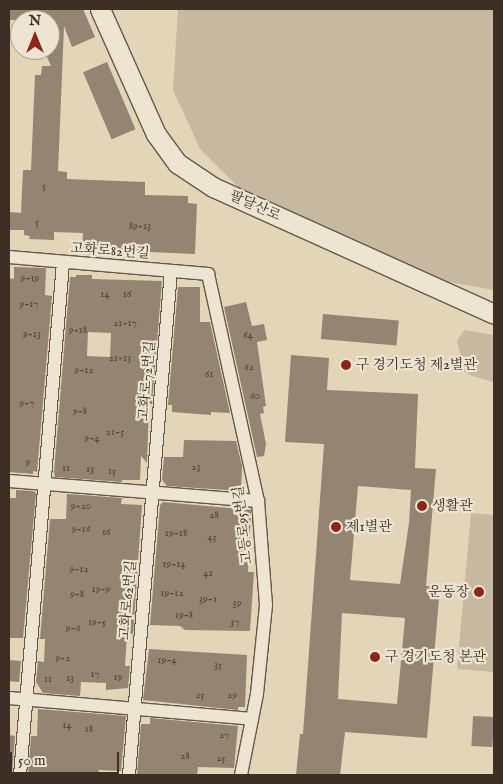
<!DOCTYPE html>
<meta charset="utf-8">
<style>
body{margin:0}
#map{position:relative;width:503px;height:784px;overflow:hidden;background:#e3d5b8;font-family:"IM FELL English","Noto Serif KR",serif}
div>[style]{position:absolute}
.green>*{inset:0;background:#c7b99f}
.building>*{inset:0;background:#938571;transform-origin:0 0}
.roads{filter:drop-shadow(1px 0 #665849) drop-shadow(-1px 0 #665849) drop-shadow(0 1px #665849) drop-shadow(0 -1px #665849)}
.street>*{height:12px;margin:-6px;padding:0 6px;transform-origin:6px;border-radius:6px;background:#ede4d1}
.secondary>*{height:19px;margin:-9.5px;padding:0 9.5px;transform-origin:9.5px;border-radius:9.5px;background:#ede4d1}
.dots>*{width:14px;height:14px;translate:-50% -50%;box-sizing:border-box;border:2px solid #ede4d1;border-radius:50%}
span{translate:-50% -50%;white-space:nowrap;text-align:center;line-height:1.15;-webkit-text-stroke:4.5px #ede4d1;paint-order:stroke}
.number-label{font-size:11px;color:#524437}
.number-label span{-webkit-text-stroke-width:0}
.street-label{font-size:14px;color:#3d2f24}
.poi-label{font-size:14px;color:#3d2f24}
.left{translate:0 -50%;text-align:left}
.right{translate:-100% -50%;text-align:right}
.frame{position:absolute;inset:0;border:10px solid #3d2f24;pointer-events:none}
.north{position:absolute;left:10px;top:10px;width:50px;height:50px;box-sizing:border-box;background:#ede4d1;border:1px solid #a79c8c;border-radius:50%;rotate:0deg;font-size:14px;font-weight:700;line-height:20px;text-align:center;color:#3d2f24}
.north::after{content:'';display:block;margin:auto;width:18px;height:22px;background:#8f2418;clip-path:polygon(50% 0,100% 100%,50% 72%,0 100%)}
.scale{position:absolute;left:10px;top:752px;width:109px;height:22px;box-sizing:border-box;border:2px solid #3d2f24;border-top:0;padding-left:6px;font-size:15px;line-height:18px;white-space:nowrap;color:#3d2f24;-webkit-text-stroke:4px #ede4d1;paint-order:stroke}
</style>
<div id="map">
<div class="green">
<div style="clip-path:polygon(178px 9px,494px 9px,494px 290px,443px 281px,305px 227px,238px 187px,200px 149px,173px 90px)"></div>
<div style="clip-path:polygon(464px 330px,494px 335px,494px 382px,472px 376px,465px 372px,457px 341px)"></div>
<div style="clip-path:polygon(471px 513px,494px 515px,494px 672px,457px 669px)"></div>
</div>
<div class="building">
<div style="clip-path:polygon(9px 9px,83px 9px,95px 37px,72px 47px,64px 26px,58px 171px,67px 172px,67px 179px,145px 182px,145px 195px,188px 196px,188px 203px,197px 204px,195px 254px,82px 249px,83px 233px,54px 232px,54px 240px,29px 239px,30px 236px,24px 235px,24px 230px,9px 230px,10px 212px,21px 213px,23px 170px,31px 170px,35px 75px,41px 75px,42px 66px,51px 66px,44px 50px,50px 50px,50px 20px,9px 20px)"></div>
<div style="left:107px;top:62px;width:73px;height:26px;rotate:67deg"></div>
<div style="clip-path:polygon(14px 267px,46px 268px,45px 295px,52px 296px,37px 472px,33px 471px,33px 474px,9px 472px,9px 278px,14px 279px)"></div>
<div style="clip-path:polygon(evenodd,76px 275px,92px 275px,92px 279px,162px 281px,152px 404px,149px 404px,147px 463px,141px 456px,140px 480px,122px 480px,122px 482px,55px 477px,54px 472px,70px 277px,76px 277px,76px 275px,88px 332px,111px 333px,110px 357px,87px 356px,88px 332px)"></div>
<div style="clip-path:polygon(178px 287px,200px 287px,200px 322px,210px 322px,230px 413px,211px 412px,211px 415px,172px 412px,172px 405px,168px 405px)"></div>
<div style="clip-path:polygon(246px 302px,252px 326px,264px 324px,267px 340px,257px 342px,266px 406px,263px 407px,264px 413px,260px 414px,266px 444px,264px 456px,257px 457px,224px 307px)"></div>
<div style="left:323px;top:314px;width:76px;height:25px;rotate:5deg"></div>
<div style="clip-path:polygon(evenodd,291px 355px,329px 358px,327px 390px,418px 394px,415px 468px,436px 469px,426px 586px,440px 587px,427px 738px,345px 732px,340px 775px,296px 775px,300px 734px,303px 734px,324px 444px,285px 442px,291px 355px,358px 486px,411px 490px,409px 523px,400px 584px,350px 580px,358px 486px,291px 355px,342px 613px,405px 618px,397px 704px,338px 699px,342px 613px)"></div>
<div style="clip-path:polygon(184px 440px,236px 441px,242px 466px,241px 491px,167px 486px,162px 480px,164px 457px,183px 457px)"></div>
<div style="clip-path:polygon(16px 490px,33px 491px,36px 493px,23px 638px,9px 638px,9px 498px,16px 498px)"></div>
<div style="clip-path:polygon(67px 494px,122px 498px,121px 504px,142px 505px,133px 634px,127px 633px,125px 666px,130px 666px,128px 688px,106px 690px,106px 683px,81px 682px,80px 696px,43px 693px,36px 682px,38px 661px,44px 662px,45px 639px,40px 639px,50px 519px,66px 519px)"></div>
<div style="clip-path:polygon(163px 502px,251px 510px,248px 572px,254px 572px,250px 631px,185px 630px,180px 626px,150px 625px,160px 505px)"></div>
<div style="clip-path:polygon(149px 649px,247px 655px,245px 707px,238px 707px,238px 710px,143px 700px)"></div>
<div style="left:9px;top:660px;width:12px;height:21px;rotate:5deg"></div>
<div style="clip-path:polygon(38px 709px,126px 716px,121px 771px,99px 770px,98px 775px,28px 775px,31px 736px,37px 736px)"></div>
<div style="left:473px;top:716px;width:21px;height:30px;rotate:3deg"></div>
<div style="clip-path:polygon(150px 718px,238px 726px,234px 768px,198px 767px,197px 775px,137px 775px,141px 724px,150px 724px)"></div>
<div style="clip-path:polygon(9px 735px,15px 736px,12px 775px,9px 775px)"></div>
</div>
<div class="roads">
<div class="street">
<div style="left:9px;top:257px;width:200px;rotate:4.9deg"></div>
<div style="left:208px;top:274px;width:232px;rotate:77.6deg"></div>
<div style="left:258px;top:501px;width:104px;rotate:85.6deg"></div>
<div style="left:266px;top:605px;width:89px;rotate:95.8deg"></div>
<div style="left:257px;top:694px;width:83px;rotate:101.2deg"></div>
<div style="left:9px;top:481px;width:250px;rotate:4.6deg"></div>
<div style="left:9px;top:698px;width:244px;rotate:4.9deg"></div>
<div style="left:20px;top:775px;width:514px;rotate:-85.2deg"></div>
<div style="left:129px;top:775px;width:506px;rotate:-85.24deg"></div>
</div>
<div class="secondary">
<div style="left:100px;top:9px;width:137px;rotate:65.9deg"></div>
<div style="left:156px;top:134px;width:36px;rotate:54deg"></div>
<div style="left:177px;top:163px;width:43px;rotate:33.7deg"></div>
<div style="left:213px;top:187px;width:308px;rotate:24.3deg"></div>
</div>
</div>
<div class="dots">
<div style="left:346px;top:365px;background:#8f2418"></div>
<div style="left:422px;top:506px;background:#8f2418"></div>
<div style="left:336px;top:527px;background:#8f2418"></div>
<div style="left:479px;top:592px;background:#8f2418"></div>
<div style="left:375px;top:657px;background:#8f2418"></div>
</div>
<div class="number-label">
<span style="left:44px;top:186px">5</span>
<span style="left:37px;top:222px">5</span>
<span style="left:140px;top:226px">89-13</span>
<span style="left:30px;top:278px">9-19</span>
<span style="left:105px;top:294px">14</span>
<span style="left:127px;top:294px">16</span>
<span style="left:29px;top:304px">9-17</span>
<span style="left:125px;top:323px">21-17</span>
<span style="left:78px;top:330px">9-18</span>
<span style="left:32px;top:334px">9-13</span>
<span style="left:248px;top:335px">64</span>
<span style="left:120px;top:358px">21-13</span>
<span style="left:249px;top:367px">62</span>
<span style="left:84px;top:370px">9-12</span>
<span style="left:209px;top:374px">61</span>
<span style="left:255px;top:396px">60</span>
<span style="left:27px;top:403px">9-7</span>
<span style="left:80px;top:411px">9-8</span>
<span style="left:115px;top:432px">21-5</span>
<span style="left:92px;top:438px">9-4</span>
<span style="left:28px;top:462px">9</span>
<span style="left:196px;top:467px">23</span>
<span style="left:66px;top:468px">11</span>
<span style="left:90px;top:469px">13</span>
<span style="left:112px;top:471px">15</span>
<span style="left:81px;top:506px">9-20</span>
<span style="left:214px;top:515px">28</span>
<span style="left:81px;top:529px">9-16</span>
<span style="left:106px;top:532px">16</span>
<span style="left:176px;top:533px">19-18</span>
<span style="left:212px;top:537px">45</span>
<span style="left:174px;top:564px">19-14</span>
<span style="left:79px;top:569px">9-12</span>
<span style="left:208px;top:573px">41</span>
<span style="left:101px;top:589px">19-9</span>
<span style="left:172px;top:593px">19-12</span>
<span style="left:77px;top:594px">9-8</span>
<span style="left:208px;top:599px">39-1</span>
<span style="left:237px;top:603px">39</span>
<span style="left:184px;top:615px">19-8</span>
<span style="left:97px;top:622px">19-5</span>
<span style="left:235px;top:622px">37</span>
<span style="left:73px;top:628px">9-6</span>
<span style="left:63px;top:658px">9-2</span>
<span style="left:167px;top:660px">19-4</span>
<span style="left:218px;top:665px">35</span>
<span style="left:95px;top:674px">17</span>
<span style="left:118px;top:677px">19</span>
<span style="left:70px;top:678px">13</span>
<span style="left:48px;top:679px">11</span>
<span style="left:200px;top:695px">25</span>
<span style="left:232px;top:695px">29</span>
<span style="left:67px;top:725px">14</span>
<span style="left:89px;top:729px">18</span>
<span style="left:224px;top:735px">27</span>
<span style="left:185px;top:756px">28</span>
<span style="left:221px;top:758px">25</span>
</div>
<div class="street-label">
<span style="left:255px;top:206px;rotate:24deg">팔달산로</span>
<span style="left:110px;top:251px;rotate:4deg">고화로82번길</span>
<span style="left:147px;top:381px;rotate:-85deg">고화로72번길</span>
<span style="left:243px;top:525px;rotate:-97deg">고등로95번길</span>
<span style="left:128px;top:600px;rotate:-85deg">고화로62번길</span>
</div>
<div class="poi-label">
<span class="left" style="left:356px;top:365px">구 경기도청 제2별관</span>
<span class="left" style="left:432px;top:506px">생활관</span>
<span class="left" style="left:346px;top:527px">제1별관</span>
<span class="right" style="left:469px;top:592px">운동장</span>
<span class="left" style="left:385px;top:657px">구 경기도청 본관</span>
</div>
<div class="frame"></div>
<div class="north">N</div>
<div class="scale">50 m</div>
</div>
